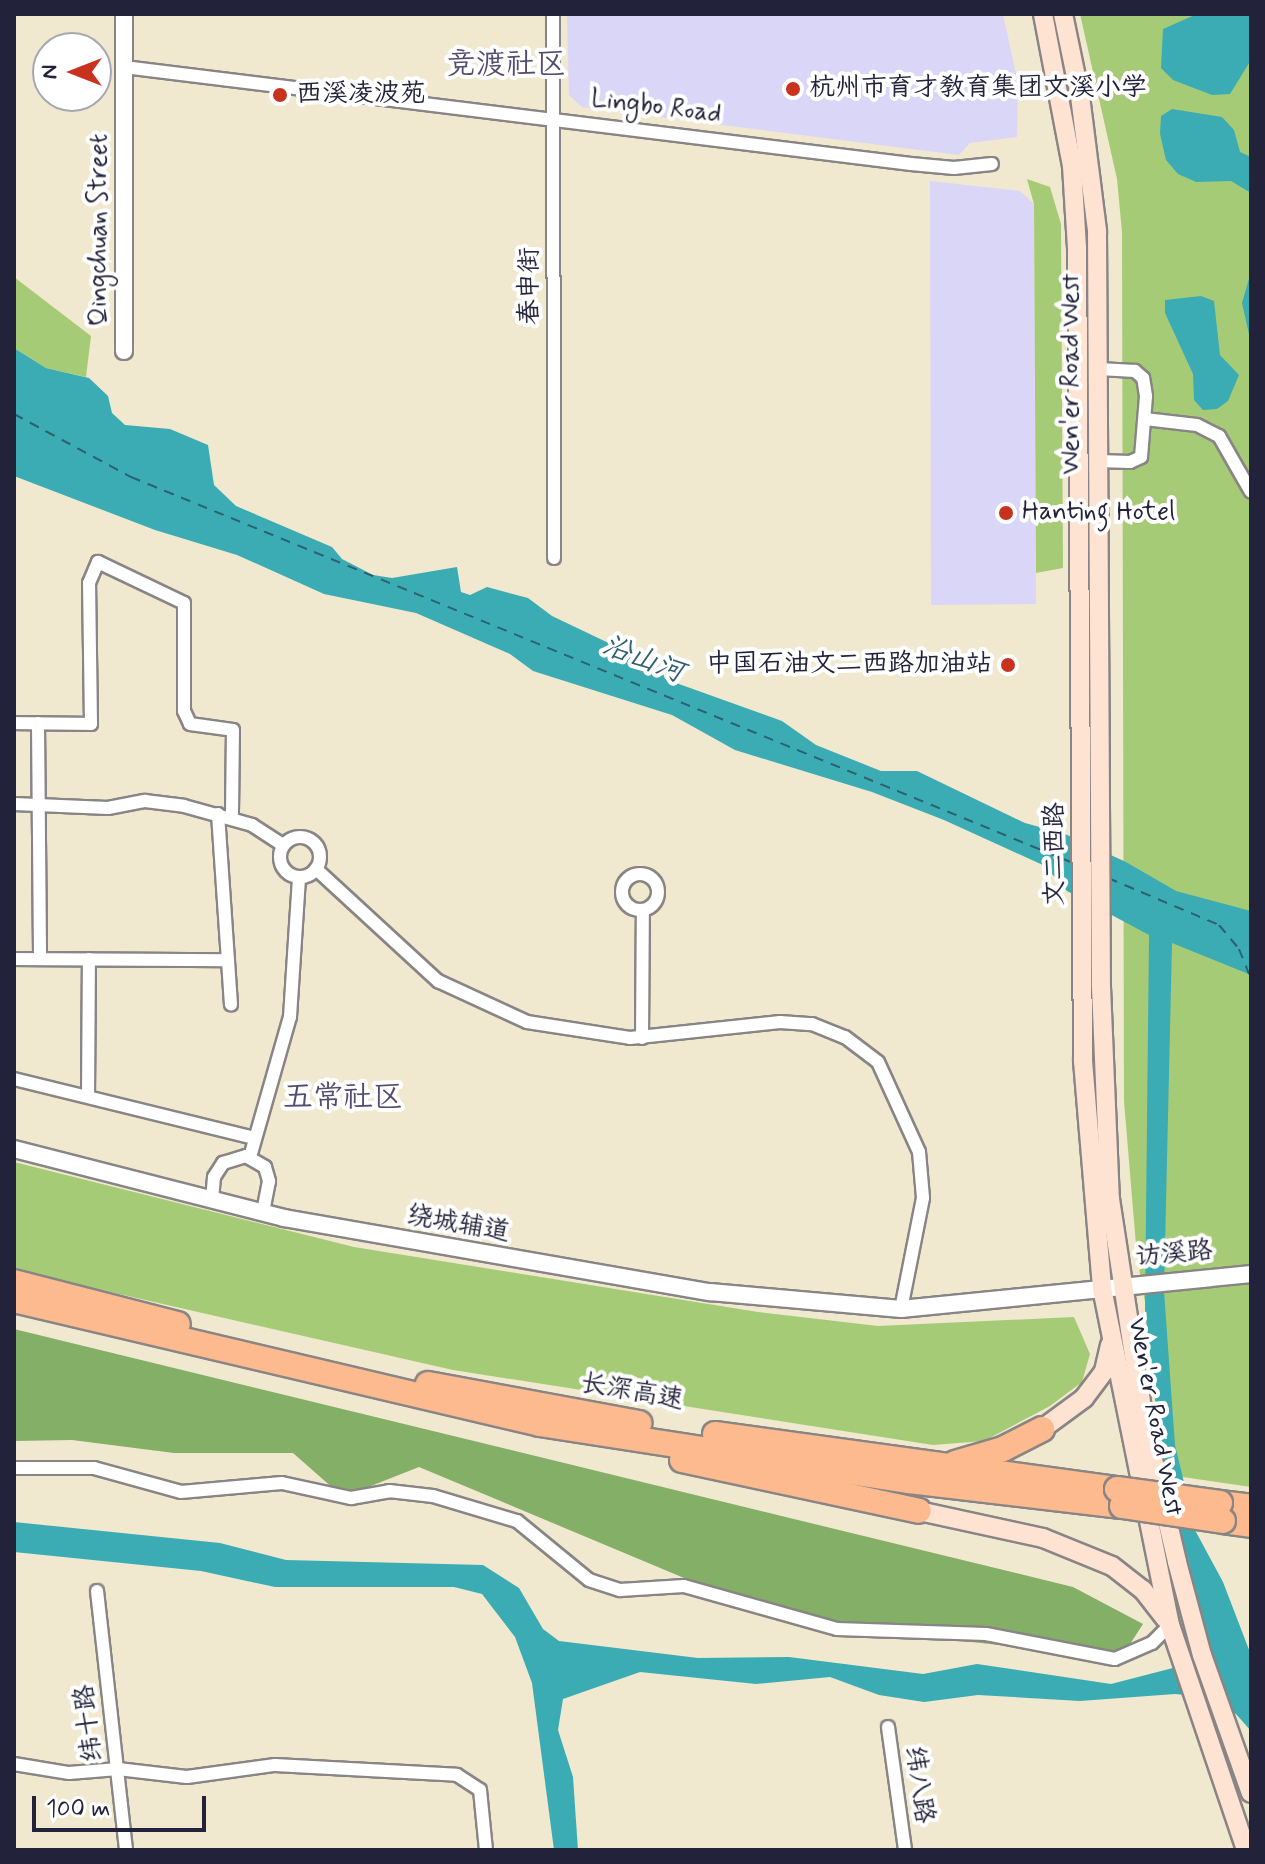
<!DOCTYPE html>
<meta charset="utf-8">
<style>
body{margin:0}
#map{position:relative;width:1265px;height:1864px;overflow:hidden;background:#f0e8cf;font-family:Mynerve,"LXGW WenKai TC",sans-serif}
div>[style]{position:absolute}
.built>*{inset:0;background:#dad6f7}
.green>*{inset:0;background:#a6cb76}
.forest>*{inset:0;background:#84af67}
.water>*{inset:0;background:#3bacb3}
.ferry>*{height:2px;margin-top:-1px;transform-origin:0;background:repeating-linear-gradient(90deg,#2d6071 0 10px,transparent 0 18px)}
.roads{filter:drop-shadow(2px 0 #898585) drop-shadow(-2px 0 #898585) drop-shadow(0 2px #898585) drop-shadow(0 -2px #898585)}
.minor>*{height:12px;margin:-6px;padding:0 6px;transform-origin:6px;border-radius:6px;background:#fff}
.minor>.ring{margin:-6px;padding:0;box-sizing:content-box;background:none;border:12px solid #fff;border-radius:50%}
.tertiary>*{height:16px;margin:-8px;padding:0 8px;transform-origin:8px;border-radius:8px;background:#fff}
.secondary>*{height:18px;margin:-9px;padding:0 9px;transform-origin:9px;border-radius:9px;background:#fee3d2}
.motorway>*{height:24px;margin:-12px;padding:0 12px;transform-origin:12px;border-radius:12px;background:#fcba8e}
.bridges{filter:drop-shadow(2px 0 #898585) drop-shadow(-2px 0 #898585) drop-shadow(0 2px #898585) drop-shadow(0 -2px #898585)}
.motorway-bridge>*{height:24px;margin:-12px;padding:0 12px;transform-origin:12px;border-radius:12px;background:#fcba8e}
.dots>*{width:22px;height:22px;translate:-50% -50%;box-sizing:border-box;border:4px solid #fff;border-radius:50%}
span{translate:-50% -50%;white-space:nowrap;text-align:center;line-height:1.15;-webkit-text-stroke:8px #fff;paint-order:stroke}
.poi-label{font-size:26px;color:#22223b}
.left{translate:0 -50%;text-align:left}
.right{translate:-100% -50%;text-align:right}
.street-label{font-size:26px;color:#22223b}
.water-label{font-size:28px;color:#2d6071;font-style:italic}
.quarter-label{font-size:30px;color:#534c6f}
.frame{position:absolute;inset:0;border:16px solid #22223b;pointer-events:none}
.north{position:absolute;left:32px;top:32px;width:80px;height:80px;box-sizing:border-box;background:#fff;border:2px solid #a7a7b1;border-radius:50%;rotate:270deg;font-size:22px;font-weight:700;line-height:32px;text-align:center;color:#22223b}
.north::after{content:'';display:block;margin:auto;width:28px;height:36px;background:#c8321e;clip-path:polygon(50% 0,100% 100%,50% 72%,0 100%)}
.scale{position:absolute;left:32px;top:1796px;width:174px;height:36px;box-sizing:border-box;border:4px solid #22223b;border-top:0;padding-left:10px;font-size:24px;line-height:28px;white-space:nowrap;color:#22223b;-webkit-text-stroke:6px #fff;paint-order:stroke}
</style>
<div id="map">
<div class="built">
<div style="clip-path:polygon(567px 14px,1003px 14px,1018px 83px,1017px 137px,970px 143px,959px 155px,582px 107px,569px 95px)"></div>
<div style="clip-path:polygon(930px 181px,1020px 191px,1034px 204px,1036px 604px,931px 605px)"></div>
</div>
<div class="green">
<div style="clip-path:polygon(1080px 14px,1251px 14px,1251px 1487px,1176px 1476px,1137px 1257px,1124px 1101px,1122px 232px,1117px 179px)"></div>
<div style="clip-path:polygon(1027px 179px,1050px 187px,1061px 224px,1063px 568px,1036px 573px,1034px 204px)"></div>
<div style="clip-path:polygon(14px 277px,91px 336px,86px 377px,46px 368px,14px 348px)"></div>
<div style="clip-path:polygon(14px 1162px,354px 1247px,758px 1312px,878px 1326px,1074px 1317px,1090px 1354px,1082px 1382px,1050px 1406px,984px 1441px,933px 1445px,453px 1370px,14px 1270px)"></div>
</div>
<div class="forest">
<div style="clip-path:polygon(14px 1329px,1073px 1587px,1143px 1624px,1121px 1658px,888px 1633px,739px 1601px,419px 1467px,343px 1497px,293px 1453px,174px 1453px,72px 1440px,14px 1441px)"></div>
</div>
<div class="water">
<div style="clip-path:polygon(1197px 14px,1248px 14px,1251px 20px,1251px 60px,1230px 94px,1212px 95px,1173px 80px,1161px 68px,1163px 29px)"></div>
<div style="clip-path:polygon(1172px 109px,1222px 117px,1234px 130px,1240px 152px,1251px 157px,1251px 193px,1231px 181px,1196px 182px,1178px 174px,1166px 160px,1160px 134px,1161px 116px)"></div>
<div style="clip-path:polygon(1251px 272px,1251px 343px,1242px 303px)"></div>
<div style="clip-path:polygon(1201px 296px,1214px 301px,1220px 355px,1239px 375px,1228px 401px,1217px 409px,1203px 410px,1194px 400px,1193px 374px,1165px 313px,1165px 300px)"></div>
<div style="clip-path:polygon(14px 348px,46px 368px,89px 378px,108px 396px,112px 413px,125px 425px,170px 429px,208px 445px,214px 485px,236px 506px,332px 547px,342px 559px,373px 575px,392px 578px,457px 567px,461px 592px,470px 595px,487px 587px,528px 598px,552px 616px,661px 668px,665px 679px,782px 721px,816px 745px,881px 771px,917px 771px,1025px 823px,1065px 834px,1126px 862px,1176px 891px,1251px 911px,1251px 975px,1172px 943px,1164px 1291px,1175px 1445px,1196px 1532px,1223px 1582px,1251px 1655px,1251px 1731px,1236px 1714px,1206px 1697px,1175px 1694px,1080px 1701px,978px 1695px,924px 1702px,879px 1695px,830px 1677px,756px 1684px,640px 1672px,563px 1699px,558px 1730px,573px 1777px,578px 1850px,554px 1850px,532px 1683px,515px 1637px,482px 1594px,454px 1587px,275px 1587px,201px 1571px,14px 1552px,14px 1522px,220px 1543px,286px 1560px,483px 1565px,519px 1588px,543px 1629px,559px 1641px,698px 1658px,789px 1657px,923px 1674px,977px 1664px,1111px 1684px,1200px 1661px,1207px 1647px,1179px 1538px,1156px 1408px,1145px 1310px,1149px 935px,1067px 891px,1045px 866px,944px 820px,872px 792px,735px 750px,672px 715px,533px 671px,510px 654px,416px 613px,324px 594px,237px 555px,155px 530px,14px 476px)"></div>
</div>
<div class="ferry">
<div style="left:14px;top:414px;width:133px;rotate:28.3deg"></div>
<div style="left:131px;top:477px;width:1018px;rotate:22.28deg"></div>
<div style="left:1108px;top:878px;width:121px;rotate:22.9deg"></div>
<div style="left:1219px;top:925px;width:31px;rotate:50deg"></div>
<div style="left:1239px;top:949px;width:27px;rotate:68deg"></div>
</div>
<div class="roads">
<div class="minor">
<div style="left:553px;top:14px;width:544px;rotate:89.89deg"></div>
<div style="left:124px;top:67px;width:793px;rotate:7.03deg"></div>
<div style="left:911px;top:164px;width:43px;rotate:5.3deg"></div>
<div style="left:954px;top:168px;width:38px;rotate:-6deg"></div>
<div style="left:1145px;top:419px;width:52px;rotate:6.6deg"></div>
<div style="left:1197px;top:425px;width:25px;rotate:27deg"></div>
<div style="left:1219px;top:436px;width:64px;rotate:60.3deg"></div>
<div style="left:1098px;top:461px;width:32px;rotate:2deg"></div>
<div style="left:1130px;top:462px;width:12px;rotate:-24deg"></div>
<div style="left:1141px;top:457px;width:61px;rotate:-85.3deg"></div>
<div style="left:1146px;top:396px;width:18px;rotate:-99deg"></div>
<div style="left:1143px;top:378px;width:11px;rotate:-139deg"></div>
<div style="left:1135px;top:371px;width:36px;rotate:-177deg"></div>
<div style="left:14px;top:723px;width:77px;rotate:0.7deg"></div>
<div style="left:91px;top:724px;width:141px;rotate:-90.8deg"></div>
<div style="left:89px;top:583px;width:23px;rotate:-67deg"></div>
<div style="left:98px;top:562px;width:95px;rotate:25.5deg"></div>
<div style="left:184px;top:603px;width:108px;rotate:90deg"></div>
<div style="left:184px;top:711px;width:14px;rotate:65deg"></div>
<div style="left:190px;top:724px;width:43px;rotate:7.9deg"></div>
<div style="left:233px;top:730px;width:88px;rotate:90.7deg"></div>
<div style="left:38px;top:723px;width:236px;rotate:89.5deg"></div>
<div style="left:14px;top:804px;width:94px;rotate:2.4deg"></div>
<div style="left:108px;top:808px;width:38px;rotate:-11deg"></div>
<div style="left:145px;top:801px;width:39px;rotate:7deg"></div>
<div style="left:184px;top:806px;width:71px;rotate:15.6deg"></div>
<div style="left:252px;top:825px;width:37px;rotate:33deg"></div>
<div style="left:218px;top:814px;width:191px;rotate:86.1deg"></div>
<div class="ring" style="left:280px;top:837px;width:28px;height:28px"></div>
<div style="left:316px;top:869px;width:166px;rotate:42.6deg"></div>
<div style="left:438px;top:981px;width:98px;rotate:24.7deg"></div>
<div style="left:527px;top:1022px;width:104px;rotate:8.8deg"></div>
<div style="left:630px;top:1038px;width:151px;rotate:-6.1deg"></div>
<div style="left:780px;top:1022px;width:32px;rotate:4deg"></div>
<div style="left:812px;top:1024px;width:35px;rotate:22deg"></div>
<div style="left:845px;top:1037px;width:41px;rotate:37.1deg"></div>
<div style="left:878px;top:1062px;width:99px;rotate:65.5deg"></div>
<div style="left:919px;top:1152px;width:46px;rotate:85deg"></div>
<div style="left:923px;top:1198px;width:113px;rotate:101.2deg"></div>
<div class="ring" style="left:622px;top:874px;width:24px;height:24px"></div>
<div style="left:14px;top:959px;width:214px;rotate:0.3deg"></div>
<div style="left:642px;top:1038px;width:128px;rotate:-89.6deg"></div>
<div style="left:14px;top:1079px;width:248px;rotate:13.8deg"></div>
<div style="left:88px;top:1096px;width:137px;rotate:-89.6deg"></div>
<div style="left:250px;top:1157px;width:146px;rotate:-74.1deg"></div>
<div style="left:290px;top:1017px;width:140px;rotate:-86.3deg"></div>
<div style="left:212px;top:1200px;width:23px;rotate:-85deg"></div>
<div style="left:214px;top:1177px;width:17px;rotate:-57deg"></div>
<div style="left:223px;top:1163px;width:24px;rotate:-17deg"></div>
<div style="left:246px;top:1156px;width:22px;rotate:30deg"></div>
<div style="left:265px;top:1167px;width:15px;rotate:74deg"></div>
<div style="left:269px;top:1181px;width:33px;rotate:101deg"></div>
<div style="left:14px;top:1468px;width:80px"></div>
<div style="left:94px;top:1468px;width:90px;rotate:15.4deg"></div>
<div style="left:181px;top:1492px;width:101px;rotate:-5.1deg"></div>
<div style="left:282px;top:1483px;width:71px;rotate:12.3deg"></div>
<div style="left:351px;top:1498px;width:39px;rotate:-10deg"></div>
<div style="left:389px;top:1491px;width:44px;rotate:6.5deg"></div>
<div style="left:433px;top:1496px;width:88px;rotate:16.6deg"></div>
<div style="left:517px;top:1521px;width:93px;rotate:39.3deg"></div>
<div style="left:589px;top:1580px;width:33px;rotate:18deg"></div>
<div style="left:620px;top:1590px;width:64px;rotate:-3.6deg"></div>
<div style="left:684px;top:1586px;width:159px;rotate:15.7deg"></div>
<div style="left:837px;top:1629px;width:149px;rotate:1.9deg"></div>
<div style="left:986px;top:1634px;width:131px;rotate:11deg"></div>
<div style="left:1115px;top:1659px;width:40px;rotate:-23.4deg"></div>
<div style="left:1152px;top:1643px;width:25px;rotate:-45deg"></div>
<div style="left:97px;top:1591px;width:261px;rotate:83.6deg"></div>
<div style="left:888px;top:1727px;width:124px;rotate:82.1deg"></div>
<div style="left:14px;top:1764px;width:56px;rotate:9.3deg"></div>
<div style="left:69px;top:1773px;width:49px;rotate:-4.7deg"></div>
<div style="left:118px;top:1769px;width:69px;rotate:6.6deg"></div>
<div style="left:187px;top:1777px;width:89px;rotate:-7.8deg"></div>
<div style="left:275px;top:1765px;width:182px;rotate:3.1deg"></div>
<div style="left:457px;top:1775px;width:27px;rotate:33deg"></div>
<div style="left:480px;top:1790px;width:60px;rotate:84.3deg"></div>
</div>
<div class="tertiary">
<div style="left:124px;top:351px;width:337px;rotate:-90deg"></div>
<div style="left:14px;top:1149px;width:279px;rotate:14.3deg"></div>
<div style="left:284px;top:1218px;width:432px;rotate:9.9deg"></div>
<div style="left:710px;top:1292px;width:192px;rotate:5.1deg"></div>
<div style="left:901px;top:1309px;width:352px;rotate:-5.7deg"></div>
</div>
<div class="secondary">
<div style="left:1043px;top:14px;width:155px;rotate:79.2deg"></div>
<div style="left:1072px;top:166px;width:81px;rotate:86.5deg"></div>
<div style="left:1077px;top:247px;width:814px;rotate:89.58deg"></div>
<div style="left:1083px;top:1061px;width:228px;rotate:85.2deg"></div>
<div style="left:1102px;top:1288px;width:344px;rotate:78.6deg"></div>
<div style="left:1170px;top:1625px;width:237px;rotate:71.3deg"></div>
<div style="left:1063px;top:14px;width:84px;rotate:78.3deg"></div>
<div style="left:1080px;top:96px;width:136px;rotate:82.8deg"></div>
<div style="left:1097px;top:231px;width:756px;rotate:89.7deg"></div>
<div style="left:1101px;top:987px;width:212px;rotate:87.6deg"></div>
<div style="left:1110px;top:1199px;width:225px;rotate:81.3deg"></div>
<div style="left:1144px;top:1421px;width:145px;rotate:76.8deg"></div>
<div style="left:1177px;top:1562px;width:96px;rotate:75deg"></div>
<div style="left:1202px;top:1655px;width:146px;rotate:70.5deg"></div>
<div style="left:1042px;top:1429px;width:52px;rotate:-36.4deg"></div>
<div style="left:1084px;top:1398px;width:34px;rotate:-53deg"></div>
<div style="left:1104px;top:1371px;width:27px;rotate:-77deg"></div>
<div style="left:919px;top:1511px;width:127px;rotate:12.3deg"></div>
<div style="left:1043px;top:1538px;width:74px;rotate:22.1deg"></div>
<div style="left:1112px;top:1566px;width:39px;rotate:38deg"></div>
<div style="left:1143px;top:1590px;width:37px;rotate:52deg"></div>
</div>
<div class="motorway">
<div style="left:14px;top:1282px;width:169px;rotate:14.4deg"></div>
<div style="left:14px;top:1300px;width:540px;rotate:13.26deg"></div>
<div style="left:540px;top:1424px;width:373px;rotate:8.8deg"></div>
<div style="left:909px;top:1481px;width:214px;rotate:6.7deg"></div>
<div style="left:428px;top:1384px;width:215px;rotate:10.5deg"></div>
<div style="left:715px;top:1434px;width:406px;rotate:7.8deg"></div>
<div style="left:682px;top:1460px;width:242px;rotate:12.1deg"></div>
<div style="left:955px;top:1463px;width:50px;rotate:-16.3deg"></div>
<div style="left:1003px;top:1449px;width:44px;rotate:-27.1deg"></div>
<div style="left:1220px;top:1503px;width:31px;rotate:7deg"></div>
<div style="left:1223px;top:1521px;width:28px;rotate:8deg"></div>
</div>
</div>
<div class="bridges">
<div class="motorway-bridge">
<div style="left:1117px;top:1489px;width:104px;rotate:7.7deg"></div>
<div style="left:1122px;top:1506px;width:102px;rotate:8.4deg"></div>
</div>
</div>
<div class="dots">
<div style="left:793px;top:89px;background:#c8321e"></div>
<div style="left:280px;top:95px;background:#c8321e"></div>
<div style="left:1006px;top:513px;background:#c8321e"></div>
<div style="left:1008px;top:665px;background:#c8321e"></div>
</div>
<div class="poi-label">
<span class="left" style="left:809px;top:89px">杭州市育才教育集团文溪小学</span>
<span class="left" style="left:296px;top:95px">西溪凌波苑</span>
<span class="left" style="left:1022px;top:513px">Hanting Hotel</span>
<span class="right" style="left:992px;top:665px">中国石油文二西路加油站</span>
</div>
<div class="street-label">
<span style="left:656px;top:108px;rotate:7deg">Lingbo Road</span>
<span style="left:100px;top:230px;rotate:-90deg">Qingchuan Street</span>
<span style="left:531px;top:286px;rotate:-90deg">春申街</span>
<span style="left:1072px;top:374px;rotate:-90deg">Wen'er Road West</span>
<span style="left:1056px;top:854px;rotate:-90deg">文二西路</span>
<span style="left:458px;top:1225px;rotate:10deg">绕城辅道</span>
<span style="left:1174px;top:1255px;rotate:-5deg">访溪路</span>
<span style="left:632px;top:1393px;rotate:10deg">长深高速</span>
<span style="left:1154px;top:1417px;rotate:79deg">Wen'er Road West</span>
<span style="left:90px;top:1723px;rotate:-97deg">纬十路</span>
<span style="left:918px;top:1785px;rotate:82deg">纬八路</span>
</div>
<div class="water-label">
<span style="left:643px;top:660px;rotate:21deg">沿山河</span>
</div>
<div class="quarter-label">
<span style="left:506px;top:65px">竞渡社区</span>
<span style="left:343px;top:1098px">五常社区</span>
</div>
<div class="frame"></div>
<div class="north">N</div>
<div class="scale">100 m</div>
</div>
